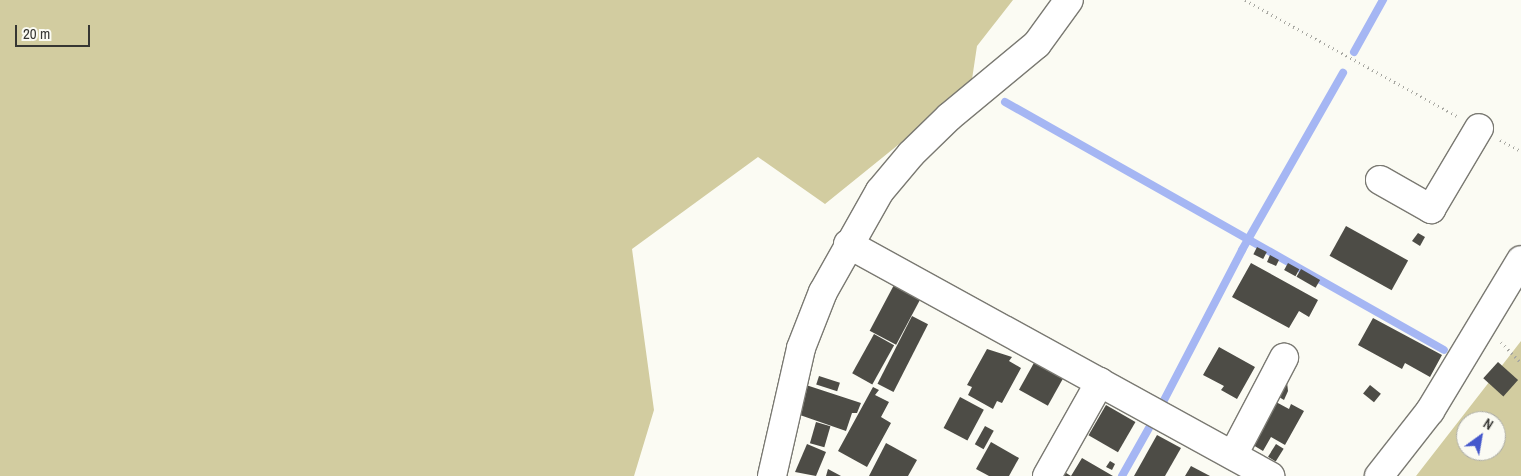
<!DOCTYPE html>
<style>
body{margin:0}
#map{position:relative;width:1521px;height:476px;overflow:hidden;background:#fbfbf3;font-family:"Archivo Narrow",sans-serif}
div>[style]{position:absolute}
.green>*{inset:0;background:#d2cca0}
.stream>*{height:8px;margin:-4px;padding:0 4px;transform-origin:4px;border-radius:4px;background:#a5b6f3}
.building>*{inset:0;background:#4d4c46;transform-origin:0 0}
.path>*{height:3px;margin-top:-1.5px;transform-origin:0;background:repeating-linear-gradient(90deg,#a7a7a1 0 1px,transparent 0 5px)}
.roads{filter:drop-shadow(1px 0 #7a7972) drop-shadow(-1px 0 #7a7972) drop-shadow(0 1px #7a7972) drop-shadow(0 -1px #7a7972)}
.minor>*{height:28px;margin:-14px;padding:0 14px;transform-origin:14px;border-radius:14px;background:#fff}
span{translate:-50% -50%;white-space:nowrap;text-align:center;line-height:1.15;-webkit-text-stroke:5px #fbfbf3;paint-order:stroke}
.north{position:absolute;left:1456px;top:411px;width:50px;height:50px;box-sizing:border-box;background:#fbfbf3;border:1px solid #acaca6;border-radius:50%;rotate:32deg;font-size:14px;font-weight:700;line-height:20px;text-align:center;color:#363633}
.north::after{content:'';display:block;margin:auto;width:18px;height:22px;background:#4558cc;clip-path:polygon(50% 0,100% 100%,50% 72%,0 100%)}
.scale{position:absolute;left:15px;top:25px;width:75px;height:22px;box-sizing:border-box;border:2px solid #363633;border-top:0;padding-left:6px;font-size:15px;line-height:18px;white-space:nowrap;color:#363633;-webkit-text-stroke:4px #fbfbf3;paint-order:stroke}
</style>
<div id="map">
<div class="green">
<div style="clip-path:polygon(0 0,1013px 0,977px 46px,971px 86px,825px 204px,758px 157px,632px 249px,654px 410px,634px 476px,0 476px)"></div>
<div style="clip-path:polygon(evenodd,1521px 341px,1521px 476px,1416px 476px,1521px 341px,1466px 421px,1496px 421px,1496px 451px,1466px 451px,1466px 421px)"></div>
</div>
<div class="stream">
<div style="left:1354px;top:52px;width:60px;rotate:-60.9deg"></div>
<div style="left:1005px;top:102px;width:504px;rotate:29.46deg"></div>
<div style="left:1162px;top:404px;width:174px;rotate:-62.5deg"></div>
<div style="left:1242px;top:250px;width:204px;rotate:-60.3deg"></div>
<div style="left:1122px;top:476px;width:55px;rotate:-60.6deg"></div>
</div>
<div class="building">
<div style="left:1346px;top:226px;width:71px;height:34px;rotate:29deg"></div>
<div style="clip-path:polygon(1418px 233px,1425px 237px,1420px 246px,1412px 241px)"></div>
<div style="left:1257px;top:247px;width:11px;height:8px;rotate:27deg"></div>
<div style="clip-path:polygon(1270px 255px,1279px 260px,1276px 266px,1267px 262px)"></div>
<div style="clip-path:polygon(1251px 263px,1318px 300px,1309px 317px,1299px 311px,1289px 328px,1232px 297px)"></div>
<div style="left:1288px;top:263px;width:13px;height:8px;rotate:29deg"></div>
<div style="left:1301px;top:269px;width:22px;height:9px;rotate:30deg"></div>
<div style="left:895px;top:283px;width:30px;height:54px;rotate:28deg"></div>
<div style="left:912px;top:316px;width:18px;height:76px;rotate:27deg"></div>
<div style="clip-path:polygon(1373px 318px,1442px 355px,1430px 377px,1405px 363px,1402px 369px,1358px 345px)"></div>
<div style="left:874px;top:334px;width:23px;height:45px;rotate:29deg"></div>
<div style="clip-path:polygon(1219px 347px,1255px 367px,1237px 399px,1221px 390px,1224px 386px,1203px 375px)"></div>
<div style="clip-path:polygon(987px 349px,1012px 357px,1009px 361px,1021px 368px,1002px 403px,997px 401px,993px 409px,968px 395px,972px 387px,967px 385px)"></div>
<div style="left:1035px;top:361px;width:33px;height:33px;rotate:29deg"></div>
<div style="left:1498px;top:362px;width:27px;height:22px;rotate:42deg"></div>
<div style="left:819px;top:376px;width:22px;height:9px;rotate:18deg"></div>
<div style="clip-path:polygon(1287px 382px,1288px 391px,1284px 400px,1279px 397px)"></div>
<div style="clip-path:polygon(806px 385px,861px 403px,857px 413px,852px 413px,846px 431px,797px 414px)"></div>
<div style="left:1370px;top:385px;width:14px;height:11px;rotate:39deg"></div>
<div style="clip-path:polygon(873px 387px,879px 390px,875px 395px,889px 402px,881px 417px,891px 423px,867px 467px,838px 451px)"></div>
<div style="left:960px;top:397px;width:27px;height:35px;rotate:28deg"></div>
<div style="clip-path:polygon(1276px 402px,1289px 409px,1291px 404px,1304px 411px,1285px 445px,1271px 437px,1263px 451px,1253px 445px)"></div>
<div style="left:1106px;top:405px;width:34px;height:35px;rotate:30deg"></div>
<div style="left:816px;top:422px;width:15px;height:22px;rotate:16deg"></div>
<div style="left:985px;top:426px;width:10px;height:21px;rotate:29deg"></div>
<div style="clip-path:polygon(1157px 435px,1181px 448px,1165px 476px,1134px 476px)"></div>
<div style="clip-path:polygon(991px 442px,1019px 458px,1009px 476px,989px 476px,976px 469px)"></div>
<div style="clip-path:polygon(886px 443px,917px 460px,908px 476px,869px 476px)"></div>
<div style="clip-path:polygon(807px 444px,826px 452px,816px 476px,795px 472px)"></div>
<div style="left:1276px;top:444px;width:9px;height:15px;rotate:32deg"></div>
<div style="clip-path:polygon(1082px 458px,1113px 476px,1060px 476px,1063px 471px,1071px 476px)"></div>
<div style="clip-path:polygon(1110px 461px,1115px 464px,1112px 470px,1106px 467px)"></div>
<div style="clip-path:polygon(1191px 466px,1210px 476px,1185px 476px)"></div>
<div style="clip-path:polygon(828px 469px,841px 476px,826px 476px)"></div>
</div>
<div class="path">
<div style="left:1245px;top:0;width:242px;rotate:28.7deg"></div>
<div style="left:1500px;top:140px;width:24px;rotate:28deg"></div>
<div style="left:1501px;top:342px;width:29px;rotate:46deg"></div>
</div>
<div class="roads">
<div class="minor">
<div style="left:1380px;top:180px;width:59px;rotate:29.6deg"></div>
<div style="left:1431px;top:209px;width:94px;rotate:-59.3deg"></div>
<div style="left:848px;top:244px;width:482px;rotate:28.8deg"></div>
<div style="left:1233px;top:455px;width:110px;rotate:-62.3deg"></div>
<div style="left:772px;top:476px;width:131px;rotate:-77.2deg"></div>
<div style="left:801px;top:348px;width:60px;rotate:-68.6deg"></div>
<div style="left:823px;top:292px;width:116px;rotate:-60.6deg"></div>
<div style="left:880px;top:191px;width:48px;rotate:-50deg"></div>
<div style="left:911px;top:154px;width:53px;rotate:-44.2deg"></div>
<div style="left:949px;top:117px;width:114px;rotate:-39.7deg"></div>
<div style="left:1037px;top:44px;width:54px;rotate:-54deg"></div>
<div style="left:1047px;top:476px;width:108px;rotate:-60.6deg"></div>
<div style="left:1379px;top:476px;width:83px;rotate:-51.9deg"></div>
<div style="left:1430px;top:411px;width:176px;rotate:-58.9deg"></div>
</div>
</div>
<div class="north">N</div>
<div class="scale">20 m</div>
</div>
